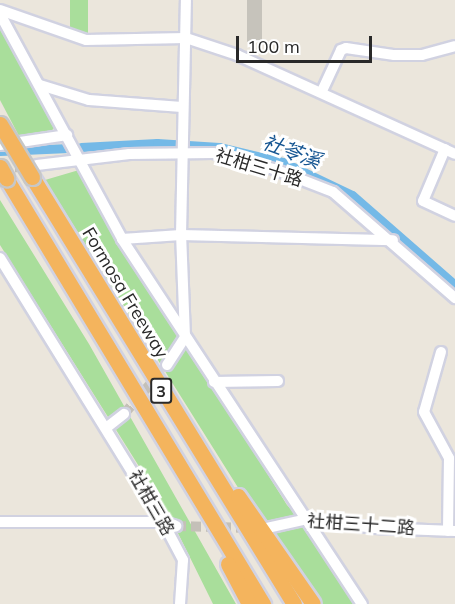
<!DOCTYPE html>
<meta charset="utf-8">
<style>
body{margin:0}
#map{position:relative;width:455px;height:604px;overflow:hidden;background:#ebe6dc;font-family:Mulish,"Noto Sans TC",sans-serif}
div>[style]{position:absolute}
.green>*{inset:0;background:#a9de9b;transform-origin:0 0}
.canal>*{height:9px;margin:-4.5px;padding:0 4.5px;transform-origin:4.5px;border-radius:4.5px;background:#74b9e7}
.building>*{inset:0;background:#c6c3bb;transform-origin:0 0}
.minor-tunnel>*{height:10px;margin-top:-5px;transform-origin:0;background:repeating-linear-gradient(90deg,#c4c0b8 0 10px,transparent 0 15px)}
.roads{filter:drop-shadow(2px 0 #d1d2e1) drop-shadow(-2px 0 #d1d2e1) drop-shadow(0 2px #d1d2e1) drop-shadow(0 -2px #d1d2e1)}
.minor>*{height:10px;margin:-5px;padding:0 5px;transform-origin:5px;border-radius:5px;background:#fff}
.highway>*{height:15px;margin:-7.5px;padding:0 7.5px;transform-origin:7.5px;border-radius:7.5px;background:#f4b45d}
.bridges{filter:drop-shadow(2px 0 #c7c7c7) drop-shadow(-2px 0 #c7c7c7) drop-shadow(0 2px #c7c7c7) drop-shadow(0 -2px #c7c7c7)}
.highway-bridge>*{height:15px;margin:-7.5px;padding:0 7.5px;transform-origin:7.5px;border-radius:7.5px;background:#f4b45d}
span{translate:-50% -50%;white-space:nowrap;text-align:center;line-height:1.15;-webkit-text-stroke:6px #fff;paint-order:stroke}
.shield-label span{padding:2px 4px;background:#fff;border:2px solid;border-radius:4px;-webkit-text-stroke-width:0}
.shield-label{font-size:16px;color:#292929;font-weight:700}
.street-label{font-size:18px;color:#292929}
.water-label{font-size:20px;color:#155592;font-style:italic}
.scale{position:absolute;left:236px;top:36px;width:136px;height:27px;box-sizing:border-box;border:3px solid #292929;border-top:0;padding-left:8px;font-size:18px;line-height:21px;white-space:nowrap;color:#292929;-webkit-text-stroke:4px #fff;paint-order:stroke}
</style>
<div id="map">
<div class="green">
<div style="left:70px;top:0;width:18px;height:35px"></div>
<div style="clip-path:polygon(0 28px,50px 117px,54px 128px,49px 134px,19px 136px,0 100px)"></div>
<div style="clip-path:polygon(79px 170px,119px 245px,189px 348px,287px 505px,306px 526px,357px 604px,314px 604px,291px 572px,45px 180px)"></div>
<div style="clip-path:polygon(0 200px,89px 344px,236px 604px,213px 604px,167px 511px,0 245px)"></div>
</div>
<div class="canal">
<div style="left:81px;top:147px;width:76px;rotate:-3deg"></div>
<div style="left:157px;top:143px;width:62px;rotate:3.7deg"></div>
<div style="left:219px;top:147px;width:66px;rotate:13.2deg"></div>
<div style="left:283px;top:162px;width:76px;rotate:25.6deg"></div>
<div style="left:352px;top:195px;width:137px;rotate:41.1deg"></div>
<div style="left:0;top:151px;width:69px;rotate:-2.5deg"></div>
</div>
<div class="building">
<div style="left:247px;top:0;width:15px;height:42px"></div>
</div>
<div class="minor-tunnel">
<div style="left:0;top:169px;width:30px;rotate:-6deg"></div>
<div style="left:124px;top:414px;width:65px;rotate:-48.7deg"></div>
<div style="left:176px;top:526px;width:75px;rotate:1.5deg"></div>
</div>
<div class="roads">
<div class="minor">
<div style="left:0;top:10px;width:91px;rotate:19.2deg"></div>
<div style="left:86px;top:40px;width:100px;rotate:-1.1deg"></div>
<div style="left:186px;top:38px;width:54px;rotate:18.4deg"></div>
<div style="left:237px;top:55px;width:239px;rotate:24.4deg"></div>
<div style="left:0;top:14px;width:256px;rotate:61.5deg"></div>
<div style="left:122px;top:239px;width:437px;rotate:56.7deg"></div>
<div style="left:40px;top:85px;width:51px;rotate:17deg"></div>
<div style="left:89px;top:100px;width:93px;rotate:4.3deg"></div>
<div style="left:322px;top:91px;width:45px;rotate:-65.1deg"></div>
<div style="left:341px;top:50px;width:5px;rotate:-22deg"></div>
<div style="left:346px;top:48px;width:49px;rotate:8.3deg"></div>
<div style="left:394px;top:55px;width:28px"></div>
<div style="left:422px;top:55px;width:34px;rotate:-15deg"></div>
<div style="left:0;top:145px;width:68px;rotate:-8.5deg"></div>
<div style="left:445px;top:149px;width:56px;rotate:112.9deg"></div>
<div style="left:423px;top:201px;width:35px;rotate:25deg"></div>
<div style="left:37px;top:165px;width:93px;rotate:-6.8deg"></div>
<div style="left:129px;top:154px;width:84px;rotate:-0.7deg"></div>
<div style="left:213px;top:153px;width:63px;rotate:14.7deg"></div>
<div style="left:274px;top:169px;width:63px;rotate:21.3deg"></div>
<div style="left:333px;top:192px;width:162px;rotate:41deg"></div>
<div style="left:122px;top:239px;width:59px;rotate:-3.9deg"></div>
<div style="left:181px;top:235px;width:212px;rotate:1.4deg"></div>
<div style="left:0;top:258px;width:310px;rotate:58.3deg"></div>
<div style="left:163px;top:522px;width:43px;rotate:62.2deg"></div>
<div style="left:183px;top:560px;width:44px;rotate:93.9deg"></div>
<div style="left:441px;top:352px;width:62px;rotate:105.8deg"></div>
<div style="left:424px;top:412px;width:52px;rotate:61.5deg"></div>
<div style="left:449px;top:458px;width:73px;rotate:90.8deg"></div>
<div style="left:167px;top:365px;width:33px;rotate:-57deg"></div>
<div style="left:185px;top:337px;width:102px;rotate:-92.2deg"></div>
<div style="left:181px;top:235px;width:235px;rotate:-88.8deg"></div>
<div style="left:214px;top:382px;width:64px;rotate:-0.9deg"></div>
<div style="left:106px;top:428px;width:23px;rotate:-38deg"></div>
<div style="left:0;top:522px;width:163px"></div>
<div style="left:163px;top:522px;width:14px;rotate:17deg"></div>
<div style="left:267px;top:528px;width:42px;rotate:-12.4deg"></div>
<div style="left:308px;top:519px;width:67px;rotate:7.8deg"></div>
<div style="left:374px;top:528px;width:81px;rotate:2.1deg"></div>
</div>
<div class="highway">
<div style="left:32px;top:177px;width:501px;rotate:58.47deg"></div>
<div style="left:6px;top:178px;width:498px;rotate:58.9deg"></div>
<div style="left:238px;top:496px;width:131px;rotate:55.2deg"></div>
<div style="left:228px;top:564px;width:45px;rotate:62.3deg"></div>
</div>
</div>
<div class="bridges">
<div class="highway-bridge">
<div style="left:0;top:124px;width:62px;rotate:58.9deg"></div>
<div style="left:0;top:167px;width:13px;rotate:61deg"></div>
</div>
</div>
<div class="shield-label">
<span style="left:161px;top:391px">3</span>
</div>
<div class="street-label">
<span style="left:259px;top:168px;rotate:17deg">社柑三十路</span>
<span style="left:125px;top:293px;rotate:59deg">Formosa Freeway</span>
<span style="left:151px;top:503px;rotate:60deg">社柑三路</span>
<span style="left:361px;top:525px;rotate:4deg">社柑三十二路</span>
</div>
<div class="water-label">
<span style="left:292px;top:151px;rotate:20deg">社苓溪</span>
</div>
<div class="scale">100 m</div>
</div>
